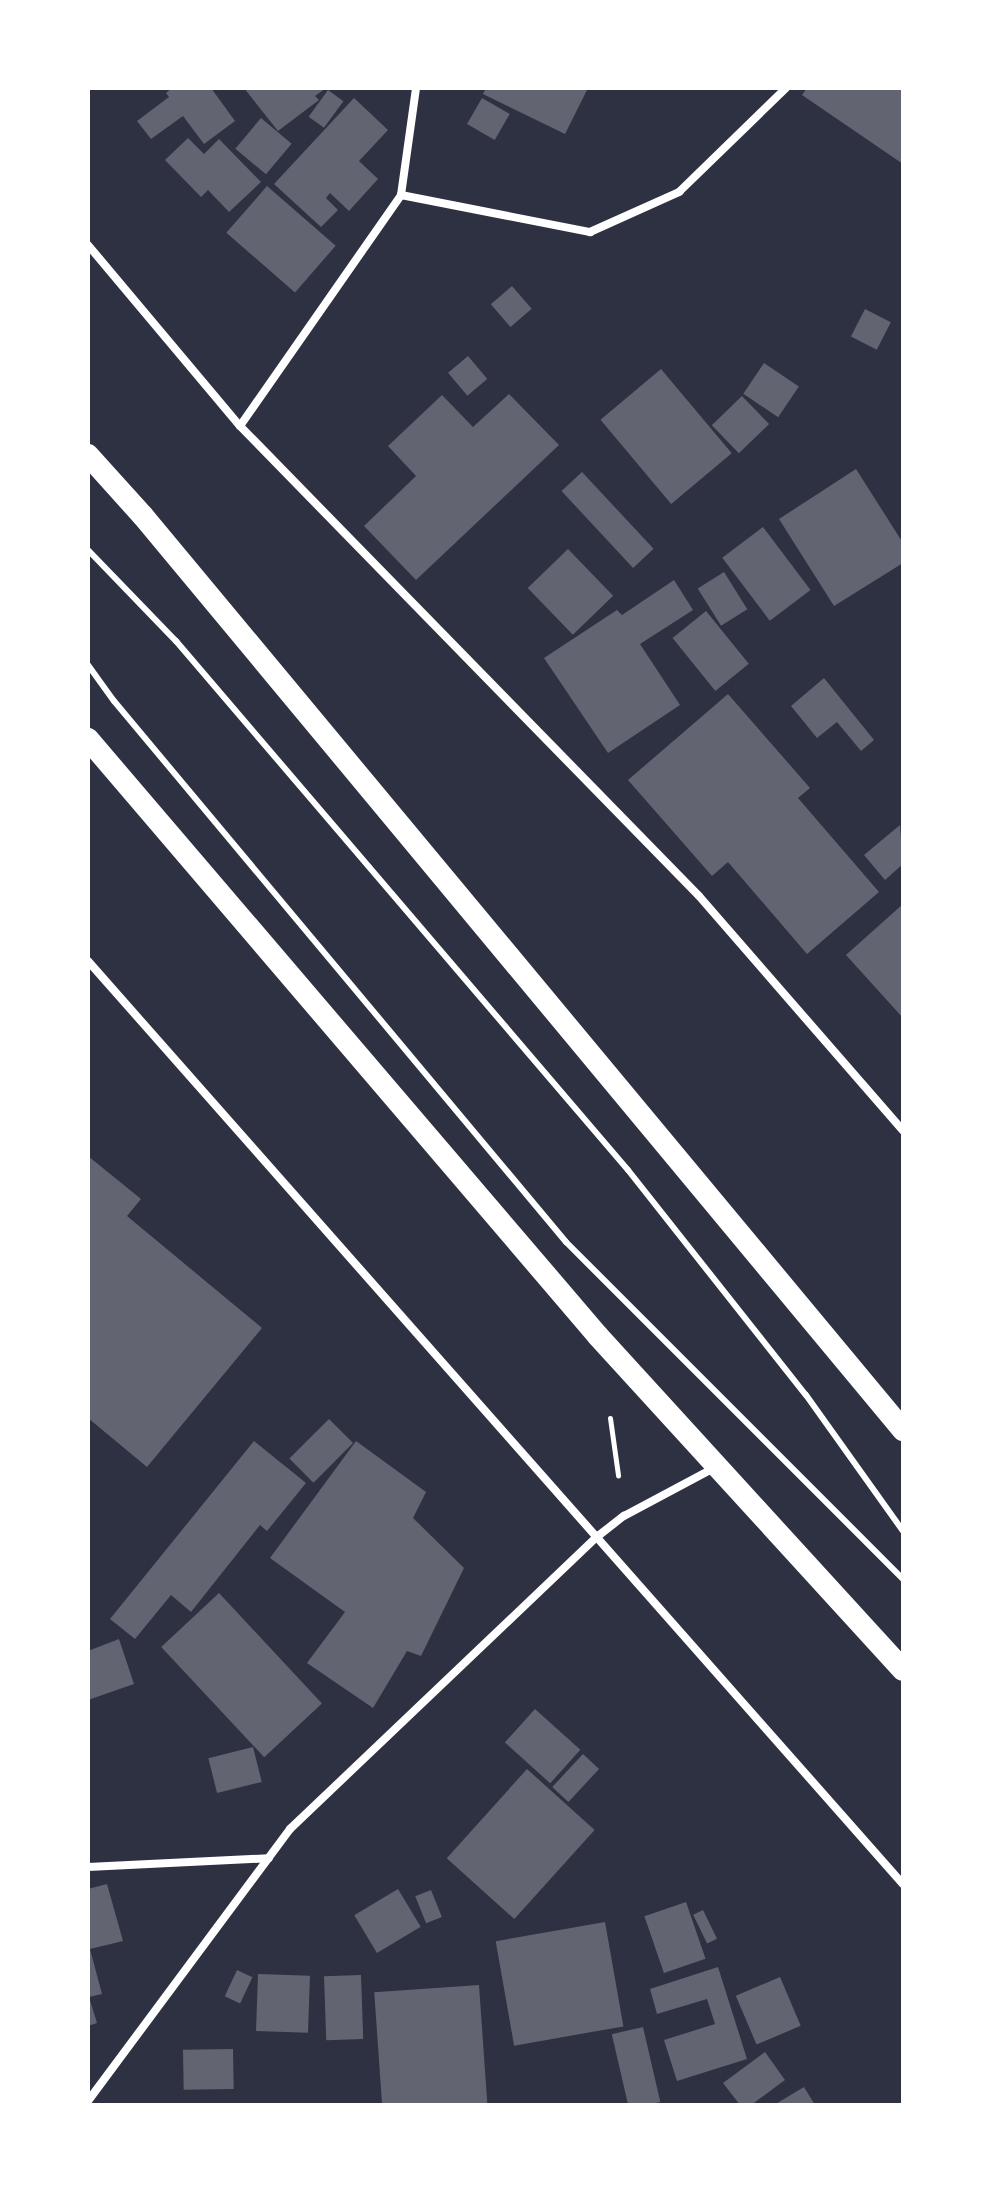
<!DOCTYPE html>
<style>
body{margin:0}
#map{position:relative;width:991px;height:2193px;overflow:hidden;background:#2d3142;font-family:"Public Sans",sans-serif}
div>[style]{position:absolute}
.building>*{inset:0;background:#626471;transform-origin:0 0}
.path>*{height:5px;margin:-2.5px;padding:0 2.5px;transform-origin:2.5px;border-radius:2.5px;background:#fff}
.service>*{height:6px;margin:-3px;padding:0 3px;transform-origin:3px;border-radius:3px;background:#fff}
.minor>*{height:8px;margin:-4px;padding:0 4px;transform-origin:4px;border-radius:4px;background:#fff}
.trunk>*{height:22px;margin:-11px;padding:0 11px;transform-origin:11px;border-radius:11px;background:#fff}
span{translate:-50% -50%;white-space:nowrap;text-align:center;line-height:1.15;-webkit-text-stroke:8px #fff;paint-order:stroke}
.frame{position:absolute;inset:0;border:90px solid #fff;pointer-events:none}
</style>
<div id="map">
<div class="building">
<div style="clip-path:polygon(172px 88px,211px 88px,235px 121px,204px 144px,183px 116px,151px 139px,137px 121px,169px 97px,166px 93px)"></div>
<div style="clip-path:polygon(244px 88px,326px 88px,315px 96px,319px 100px,278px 131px)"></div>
<div style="clip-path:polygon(486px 88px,588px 88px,565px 134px,483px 94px)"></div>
<div style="clip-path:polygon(807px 88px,903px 88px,903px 164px,802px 95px)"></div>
<div style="left:328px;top:90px;width:19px;height:33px;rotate:36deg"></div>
<div style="clip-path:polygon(354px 98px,388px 130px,359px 161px,378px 179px,349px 211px,330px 193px,326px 198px,338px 210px,321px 227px,274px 184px)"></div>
<div style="left:482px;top:98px;width:32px;height:30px;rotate:30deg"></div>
<div style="left:261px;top:118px;width:40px;height:40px;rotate:40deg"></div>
<div style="clip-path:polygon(188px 138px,204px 154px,219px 139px,261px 182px,229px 212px,208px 190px,201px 197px,165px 160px)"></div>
<div style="left:267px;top:186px;width:91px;height:62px;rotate:41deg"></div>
<div style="left:512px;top:286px;width:30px;height:28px;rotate:49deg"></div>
<div style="left:865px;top:309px;width:29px;height:31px;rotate:27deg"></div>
<div style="left:468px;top:356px;width:30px;height:26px;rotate:50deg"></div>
<div style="left:764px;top:363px;width:42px;height:37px;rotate:34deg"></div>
<div style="left:661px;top:369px;width:110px;height:79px;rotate:50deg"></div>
<div style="clip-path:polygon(509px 394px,559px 445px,416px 580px,364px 526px,416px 476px,388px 446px,442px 395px,473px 427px)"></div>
<div style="left:742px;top:396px;width:39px;height:42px;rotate:46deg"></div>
<div style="clip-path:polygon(856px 469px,903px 543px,903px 563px,834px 606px,779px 519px)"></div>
<div style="left:582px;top:472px;width:105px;height:28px;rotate:47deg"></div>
<div style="left:763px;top:527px;width:79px;height:51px;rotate:53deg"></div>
<div style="left:568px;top:549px;width:65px;height:56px;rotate:46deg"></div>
<div style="left:724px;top:572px;width:44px;height:31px;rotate:58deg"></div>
<div style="clip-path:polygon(674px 580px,693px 610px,640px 644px,680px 705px,608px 753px,544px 658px,617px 610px,622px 615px)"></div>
<div style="left:706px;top:611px;width:68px;height:43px;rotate:51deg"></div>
<div style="clip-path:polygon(824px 678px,874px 740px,861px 751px,837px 722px,817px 738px,791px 706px)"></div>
<div style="clip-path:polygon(728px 694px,810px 788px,798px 798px,879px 892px,807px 954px,728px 862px,712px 876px,628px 780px)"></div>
<div style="clip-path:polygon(900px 825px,903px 864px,885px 880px,864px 855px)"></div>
<div style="clip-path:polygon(903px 904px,903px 1018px,846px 955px)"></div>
<div style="clip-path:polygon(88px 1156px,141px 1199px,127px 1216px,262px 1328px,147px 1467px,88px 1418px)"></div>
<div style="left:329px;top:1419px;width:34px;height:56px;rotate:45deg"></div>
<div style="clip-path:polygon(254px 1441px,306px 1483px,267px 1531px,260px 1525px,191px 1612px,171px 1595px,135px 1639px,110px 1619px)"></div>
<div style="clip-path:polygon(356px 1441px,426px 1492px,413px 1518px,464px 1568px,421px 1656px,407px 1651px,373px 1708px,307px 1663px,345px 1612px,270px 1558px)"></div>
<div style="left:219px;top:1593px;width:151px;height:79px;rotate:47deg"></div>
<div style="clip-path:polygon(119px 1639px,134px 1684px,88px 1700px,88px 1651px)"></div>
<div style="left:535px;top:1709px;width:61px;height:45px;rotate:42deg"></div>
<div style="left:253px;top:1747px;width:36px;height:46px;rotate:76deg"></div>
<div style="left:583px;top:1754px;width:22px;height:45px;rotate:43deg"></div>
<div style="left:527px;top:1769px;width:91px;height:120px;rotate:42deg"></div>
<div style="clip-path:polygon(107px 1884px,123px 1941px,90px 1949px,102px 1994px,89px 1997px,97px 2023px,88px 2026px,88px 1889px)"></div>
<div style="left:398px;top:1889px;width:44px;height:51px;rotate:59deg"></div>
<div style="left:431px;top:1890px;width:29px;height:17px;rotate:68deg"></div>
<div style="left:686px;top:1902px;width:60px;height:44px;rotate:71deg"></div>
<div style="left:703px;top:1910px;width:32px;height:11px;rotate:64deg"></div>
<div style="left:605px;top:1922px;width:106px;height:111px;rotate:80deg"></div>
<div style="clip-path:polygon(718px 1967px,747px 2059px,677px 2081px,664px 2040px,715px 2024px,707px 1999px,657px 2014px,650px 1989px)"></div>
<div style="left:237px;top:1970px;width:17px;height:29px;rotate:25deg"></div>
<div style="left:258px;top:1974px;width:52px;height:57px;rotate:2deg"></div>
<div style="left:361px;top:1975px;width:64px;height:37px;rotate:88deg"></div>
<div style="left:780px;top:1977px;width:53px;height:48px;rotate:67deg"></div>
<div style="left:479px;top:1985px;width:119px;height:105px;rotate:86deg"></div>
<div style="left:643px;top:2027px;width:77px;height:32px;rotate:77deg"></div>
<div style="left:233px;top:2049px;width:40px;height:50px;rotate:89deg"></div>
<div style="clip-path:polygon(765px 2052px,785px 2080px,751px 2105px,740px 2105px,723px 2083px)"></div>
<div style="clip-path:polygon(804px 2087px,815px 2105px,774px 2105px)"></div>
</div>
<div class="path">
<div style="left:610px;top:1418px;width:58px;rotate:82deg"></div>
</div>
<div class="service">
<div style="left:88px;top:550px;width:127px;rotate:46deg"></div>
<div style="left:176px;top:641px;width:696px;rotate:49.49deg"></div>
<div style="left:628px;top:1170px;width:287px;rotate:51.7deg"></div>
<div style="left:806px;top:1395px;width:167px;rotate:54.5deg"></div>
<div style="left:88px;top:665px;width:44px;rotate:54.2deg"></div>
<div style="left:114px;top:701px;width:705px;rotate:50.12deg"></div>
<div style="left:566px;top:1242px;width:477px;rotate:45deg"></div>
</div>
<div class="minor">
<div style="left:401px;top:195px;width:108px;rotate:-82deg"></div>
<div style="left:88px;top:245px;width:236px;rotate:50deg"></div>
<div style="left:240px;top:426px;width:657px;rotate:45.68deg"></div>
<div style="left:699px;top:896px;width:311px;rotate:49deg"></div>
<div style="left:240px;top:426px;width:282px;rotate:-55.1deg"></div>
<div style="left:401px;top:195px;width:193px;rotate:11.1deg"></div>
<div style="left:590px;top:232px;width:98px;rotate:-24.2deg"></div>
<div style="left:679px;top:192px;width:149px;rotate:-44.2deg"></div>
<div style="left:88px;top:961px;width:1231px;rotate:48.56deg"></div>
<div style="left:88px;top:1867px;width:181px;rotate:-2.8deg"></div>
<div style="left:88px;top:2101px;width:339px;rotate:-53.4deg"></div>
<div style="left:290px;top:1829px;width:425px;rotate:-43.6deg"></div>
<div style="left:598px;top:1536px;width:33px;rotate:-38deg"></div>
<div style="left:624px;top:1516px;width:102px;rotate:-28.1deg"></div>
</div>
<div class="trunk">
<div style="left:88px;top:455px;width:82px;rotate:48deg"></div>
<div style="left:143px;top:516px;width:1189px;rotate:50.26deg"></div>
<div style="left:88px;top:739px;width:785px;rotate:49.49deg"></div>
<div style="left:598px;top:1336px;width:452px;rotate:47.6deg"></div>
</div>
<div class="frame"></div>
</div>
